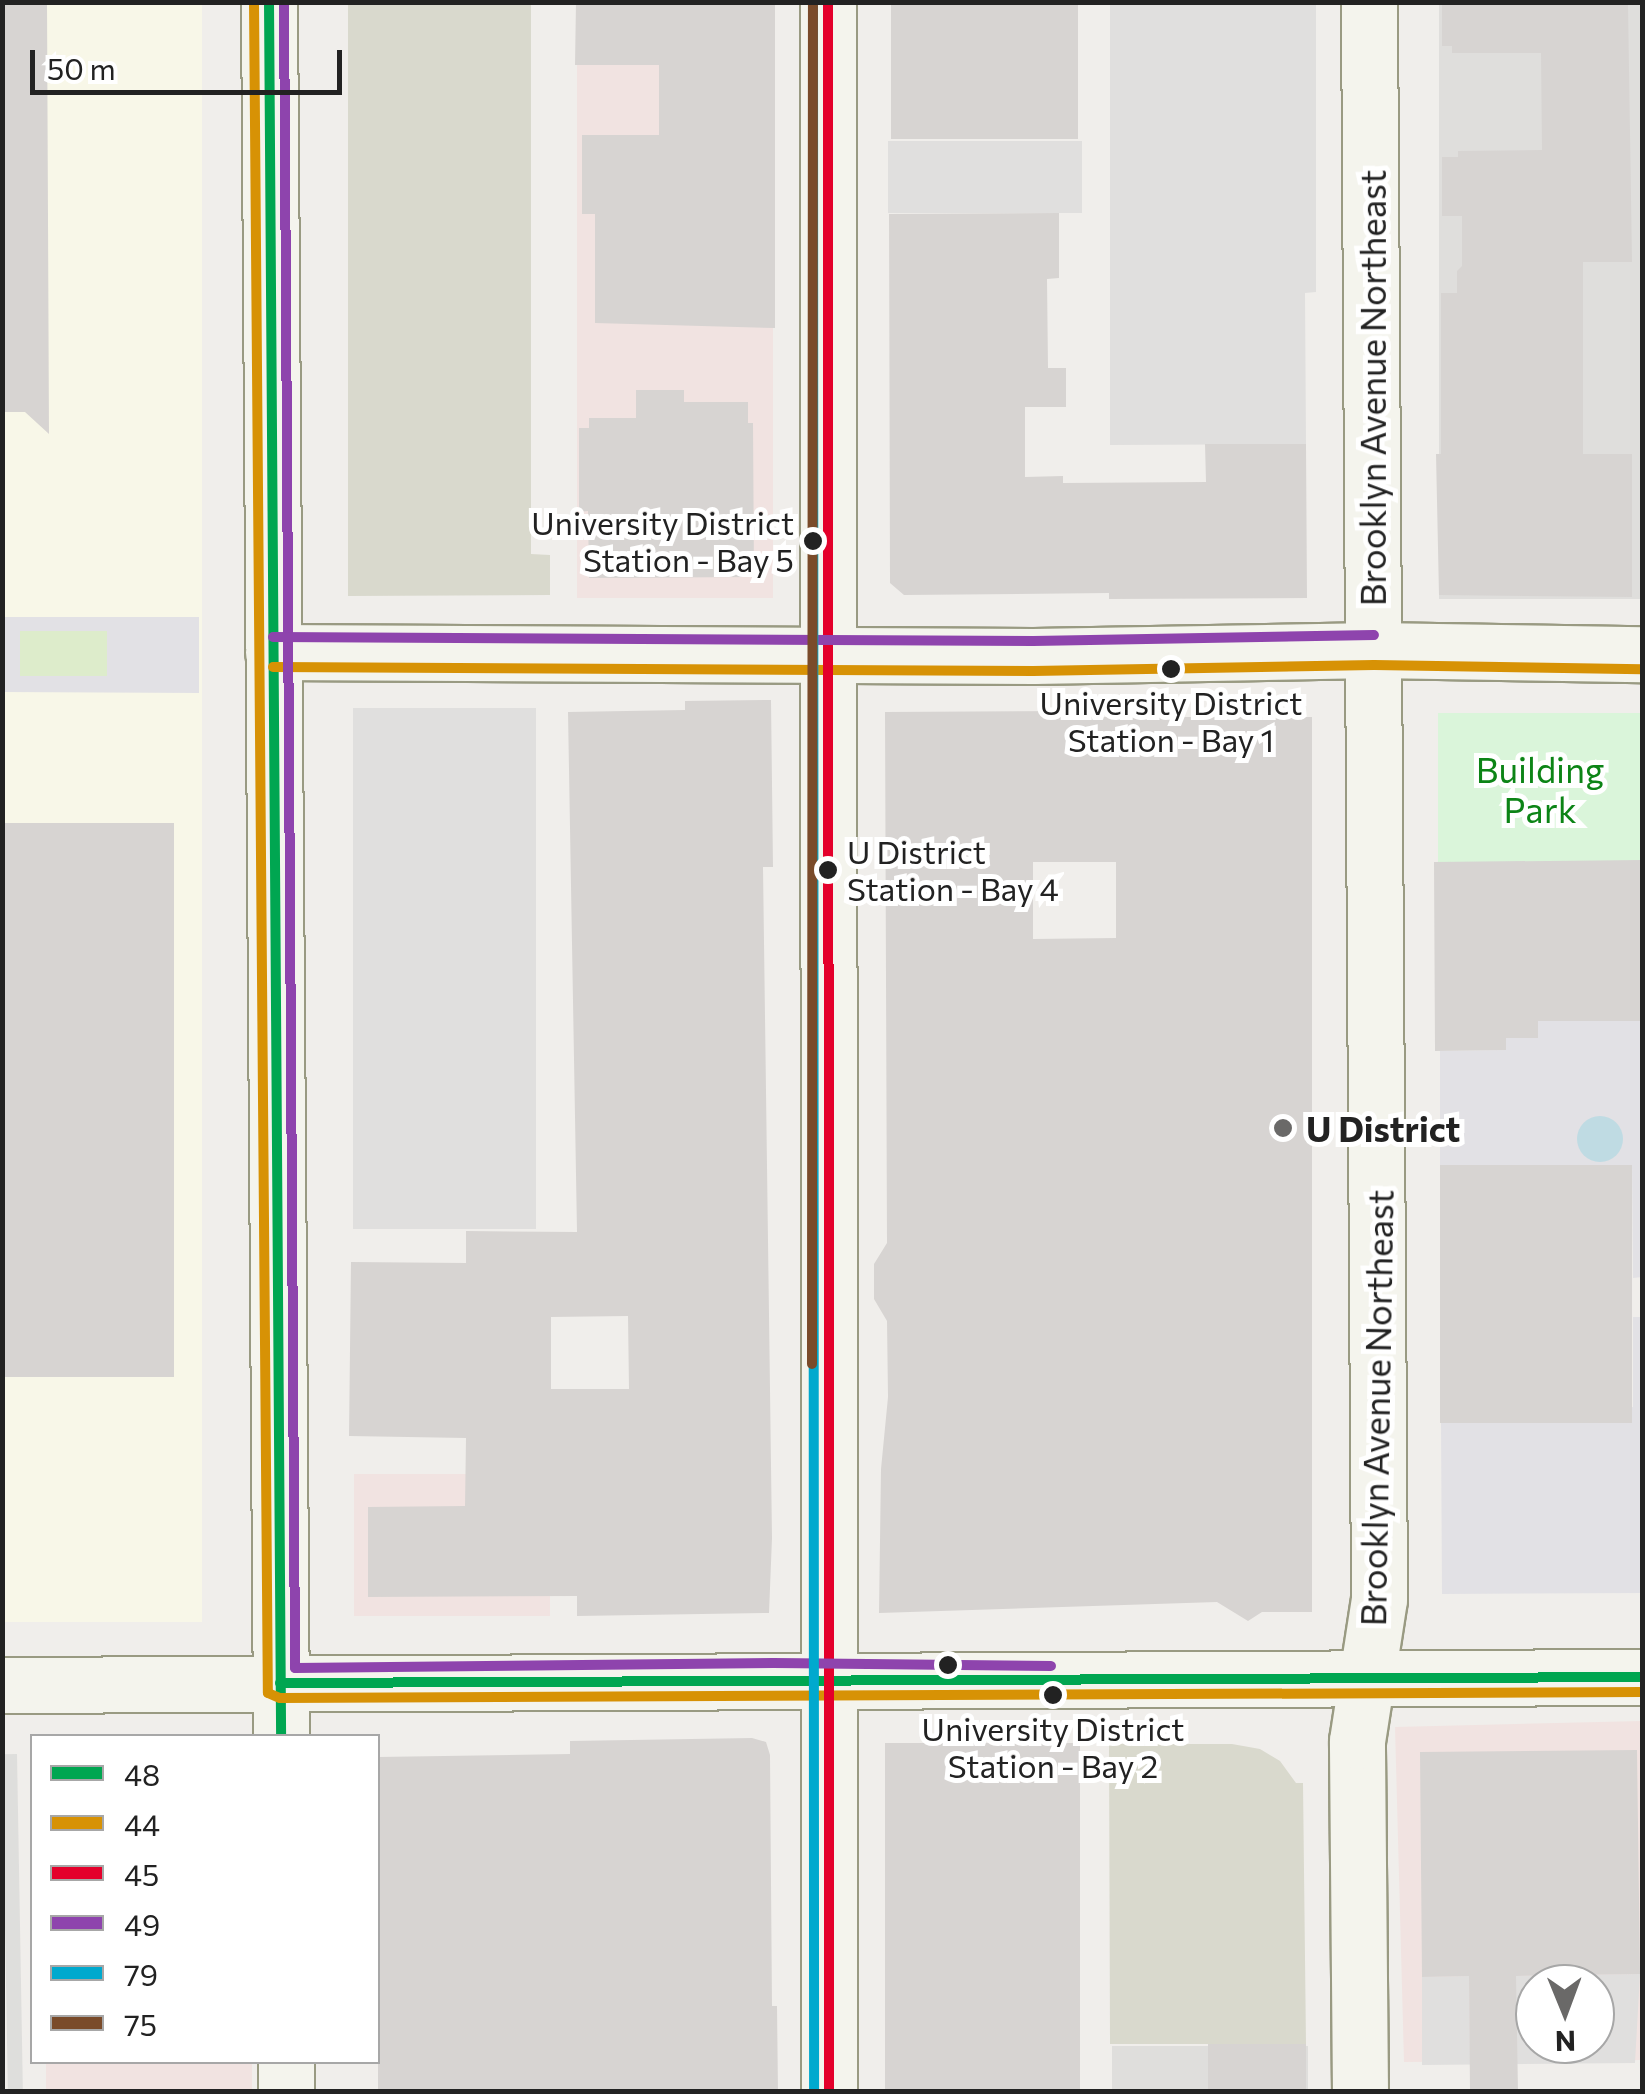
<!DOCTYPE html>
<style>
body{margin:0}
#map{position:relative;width:1645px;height:2094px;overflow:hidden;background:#f0eeeb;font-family:Commissioner,sans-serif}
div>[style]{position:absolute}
.residential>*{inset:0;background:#dfdedc;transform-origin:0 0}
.commercial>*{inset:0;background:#f1e3e1;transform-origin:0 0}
.education>*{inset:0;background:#f8f7e8;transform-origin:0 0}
.religious>*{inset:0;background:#dededc;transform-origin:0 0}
.construction>*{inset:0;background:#d9d9cd}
.grass>*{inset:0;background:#ddeccb;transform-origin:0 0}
.park>*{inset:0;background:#daf5da;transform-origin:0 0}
.parking>*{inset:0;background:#e0dfde;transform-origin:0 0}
.plaza>*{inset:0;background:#e2e1e5}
.water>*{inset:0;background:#bfdbe3}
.round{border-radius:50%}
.building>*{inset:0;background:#d7d4d2;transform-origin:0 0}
.roads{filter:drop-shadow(2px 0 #999a82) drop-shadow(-2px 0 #999a82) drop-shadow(0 2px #999a82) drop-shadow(0 -2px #999a82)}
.secondary>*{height:55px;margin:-27.5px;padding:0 27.5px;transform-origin:27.5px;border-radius:27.5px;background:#f4f4ed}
.bus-1>*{height:10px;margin:-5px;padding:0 5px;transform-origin:5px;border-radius:5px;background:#00a651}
.bus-2>*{height:10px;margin:-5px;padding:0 5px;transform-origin:5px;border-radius:5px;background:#d79205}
.bus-3>*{height:10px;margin:-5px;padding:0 5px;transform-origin:5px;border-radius:5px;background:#e4002b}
.bus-4>*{height:10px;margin:-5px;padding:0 5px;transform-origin:5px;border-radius:5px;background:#8e44ad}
.bus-5>*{height:10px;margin:-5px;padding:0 5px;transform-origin:5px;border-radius:5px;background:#00a9ce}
.bus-6>*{height:10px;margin:-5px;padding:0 5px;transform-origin:5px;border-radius:5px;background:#7a4b2a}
.dots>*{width:28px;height:28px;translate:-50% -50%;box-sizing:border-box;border:5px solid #fff;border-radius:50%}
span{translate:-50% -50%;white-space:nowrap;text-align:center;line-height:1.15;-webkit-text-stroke:10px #fff;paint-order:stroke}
.bus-label{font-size:32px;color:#222}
.right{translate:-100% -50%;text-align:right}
.left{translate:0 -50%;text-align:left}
.street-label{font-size:35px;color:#222}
.park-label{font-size:35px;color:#0c8416}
.poi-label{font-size:35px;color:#222;font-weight:700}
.frame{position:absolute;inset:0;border:5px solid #222;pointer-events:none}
.legend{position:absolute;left:30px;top:1734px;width:350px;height:330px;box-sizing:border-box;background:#fff;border:2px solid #a7a7a7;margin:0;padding:12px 18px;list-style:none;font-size:30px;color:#222}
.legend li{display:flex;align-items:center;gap:20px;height:50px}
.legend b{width:50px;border:2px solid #a7a7a7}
.north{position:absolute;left:1515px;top:1964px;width:100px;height:100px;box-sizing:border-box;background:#fff;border:2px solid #a7a7a7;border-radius:50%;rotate:179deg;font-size:28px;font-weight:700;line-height:40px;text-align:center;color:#222}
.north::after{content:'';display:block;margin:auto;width:35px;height:45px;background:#6a6968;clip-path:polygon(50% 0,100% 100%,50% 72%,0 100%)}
.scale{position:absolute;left:30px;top:50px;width:312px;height:45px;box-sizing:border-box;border:5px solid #222;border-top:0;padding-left:12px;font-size:30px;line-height:35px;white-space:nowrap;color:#222;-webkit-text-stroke:8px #fff;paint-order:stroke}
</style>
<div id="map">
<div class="residential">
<div style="left:1439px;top:3px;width:203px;height:596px"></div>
<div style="left:1308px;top:2046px;width:45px;height:196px;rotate:90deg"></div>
</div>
<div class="commercial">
<div style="left:577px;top:3px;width:196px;height:595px"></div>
<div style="left:354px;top:1474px;width:196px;height:142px"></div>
<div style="clip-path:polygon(evenodd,1642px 1721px,1642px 2060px,1404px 2062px,1395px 1727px,1642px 1721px,1535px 1984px,1595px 1984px,1595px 2044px,1535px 2044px,1535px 1984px)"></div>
<div style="left:46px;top:2062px;width:206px;height:29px"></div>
</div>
<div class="education">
<div style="left:2px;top:3px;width:200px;height:1619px"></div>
</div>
<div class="religious">
<div style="left:17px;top:1754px;width:337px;height:15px;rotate:89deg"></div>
</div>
<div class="construction">
<div style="clip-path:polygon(348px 3px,531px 3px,531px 554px,550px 555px,550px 595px,348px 596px)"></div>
<div style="clip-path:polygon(1109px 1744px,1232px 1744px,1260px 1749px,1280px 1761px,1296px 1783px,1303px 1783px,1306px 2044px,1110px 2044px)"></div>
</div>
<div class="grass">
<div style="left:20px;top:631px;width:87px;height:45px"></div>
</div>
<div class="park">
<div style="left:1438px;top:713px;width:204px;height:152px"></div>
</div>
<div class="parking">
<div style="clip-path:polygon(1110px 3px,1316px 3px,1316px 292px,1305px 293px,1306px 444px,1110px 445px)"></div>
<div style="left:1082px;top:141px;width:72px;height:194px;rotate:90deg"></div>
<div style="left:536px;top:708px;width:521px;height:183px;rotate:90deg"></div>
<div style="clip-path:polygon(evenodd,1640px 1974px,1635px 2063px,1422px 2065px,1422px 1977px,1469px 1976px,1470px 2053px,1516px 1976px,1640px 1974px,1535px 1984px,1595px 1984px,1595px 2044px,1535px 2044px,1535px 1984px)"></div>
</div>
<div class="plaza">
<div style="clip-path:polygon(evenodd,3px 617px,199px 617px,199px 693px,3px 692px,3px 617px,20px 631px,107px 631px,107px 676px,20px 676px,20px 631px)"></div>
<div style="clip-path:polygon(1538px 1021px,1642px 1021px,1642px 1277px,1633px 1278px,1632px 1165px,1440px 1165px,1440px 1051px,1505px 1050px,1506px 1038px,1538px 1038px)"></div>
<div style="clip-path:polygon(1633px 1317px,1642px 1317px,1642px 1593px,1442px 1594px,1441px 1423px,1633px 1407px)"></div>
</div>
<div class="water">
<div class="round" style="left:1577px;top:1116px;width:46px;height:46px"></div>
</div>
<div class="building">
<div style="clip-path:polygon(2px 2px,47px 2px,49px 434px,25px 412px,2px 412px)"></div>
<div style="clip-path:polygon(576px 2px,775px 2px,775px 328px,595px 323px,595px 214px,582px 214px,582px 135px,659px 135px,659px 65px,575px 65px)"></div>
<div style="left:891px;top:2px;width:187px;height:137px"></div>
<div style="clip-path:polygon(1442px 2px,1628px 4px,1632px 262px,1583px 262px,1583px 454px,1632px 454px,1632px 597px,1439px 595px,1436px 454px,1441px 454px,1441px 293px,1457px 293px,1457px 271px,1462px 266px,1462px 216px,1442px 216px,1442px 157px,1458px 157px,1458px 151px,1542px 150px,1541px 53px,1452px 53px,1452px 46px,1442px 46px)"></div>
<div style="clip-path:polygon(1059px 213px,1059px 278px,1047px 279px,1048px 368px,1066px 368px,1066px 407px,1025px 407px,1025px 477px,1063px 476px,1063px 483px,1206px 482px,1205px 444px,1306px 444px,1307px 598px,1109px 599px,1109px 593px,904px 595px,890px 583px,889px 214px)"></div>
<div style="clip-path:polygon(636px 390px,684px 390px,684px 402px,748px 402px,748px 423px,753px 423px,754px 577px,589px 578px,588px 511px,579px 512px,579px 428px,589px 428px,589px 418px,636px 418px)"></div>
<div style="clip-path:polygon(evenodd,771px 700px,773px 867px,763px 867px,772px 1538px,769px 1613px,577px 1616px,577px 1596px,368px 1597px,368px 1507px,465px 1506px,466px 1438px,349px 1436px,351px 1262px,466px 1263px,466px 1231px,577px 1232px,568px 712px,685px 710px,685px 701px,771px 700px,628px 1316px,629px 1389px,551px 1389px,551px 1317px,628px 1316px)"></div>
<div style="clip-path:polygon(evenodd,1076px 711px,1076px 717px,1312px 717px,1312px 1612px,1262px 1612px,1248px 1621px,1217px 1602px,879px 1613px,881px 1469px,888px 1397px,887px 1321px,874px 1299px,874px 1264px,887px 1243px,885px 712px,1076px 711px,1033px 862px,1116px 862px,1116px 938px,1033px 939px,1033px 862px)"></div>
<div style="left:2px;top:823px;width:172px;height:554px"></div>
<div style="clip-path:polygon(1642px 860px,1642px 1021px,1538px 1021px,1538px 1038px,1506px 1038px,1506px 1050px,1435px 1051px,1434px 862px)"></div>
<div style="left:1440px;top:1165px;width:192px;height:258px"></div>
<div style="clip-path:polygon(752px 1738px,766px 1742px,770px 1755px,772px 2006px,777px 2006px,778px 2092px,378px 2092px,378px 1757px,570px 1754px,570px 1741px)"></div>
<div style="left:1080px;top:1743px;width:349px;height:195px;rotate:90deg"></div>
<div style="clip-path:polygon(1637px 1750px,1640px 1974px,1516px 1976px,1518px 2092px,1470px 2092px,1469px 1976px,1422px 1977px,1420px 1752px)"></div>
<div style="left:1306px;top:2044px;width:48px;height:98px;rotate:90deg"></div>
</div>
<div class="roads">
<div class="secondary">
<div style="left:269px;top:2px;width:1734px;rotate:89.6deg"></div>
<div style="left:828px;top:2px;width:2090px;rotate:89.97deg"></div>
<div style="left:273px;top:652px;width:760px;rotate:0.3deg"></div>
<div style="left:1033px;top:656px;width:341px;rotate:-1deg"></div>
<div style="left:1374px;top:650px;width:268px;rotate:0.9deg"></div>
<div style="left:2px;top:1685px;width:1640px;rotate:-0.28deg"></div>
<div style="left:286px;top:2062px;width:30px;rotate:90deg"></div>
<div style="left:1360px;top:2092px;width:351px;rotate:-90.5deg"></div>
<div style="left:1357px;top:1741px;width:144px;rotate:-81.2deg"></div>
<div style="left:1379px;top:1599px;width:1597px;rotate:-90.36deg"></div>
</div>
</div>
<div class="bus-1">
<div style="left:269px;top:2px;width:1734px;rotate:89.6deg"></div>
<div style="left:280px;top:1683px;width:1362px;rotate:-0.25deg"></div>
</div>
<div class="bus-2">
<div style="left:254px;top:2px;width:1691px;rotate:89.53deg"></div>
<div style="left:268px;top:1693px;width:13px;rotate:23deg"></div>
<div style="left:280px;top:1698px;width:1362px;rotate:-0.25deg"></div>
<div style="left:273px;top:667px;width:760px;rotate:0.3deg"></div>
<div style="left:1033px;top:671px;width:341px;rotate:-1deg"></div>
<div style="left:1374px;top:665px;width:268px;rotate:0.9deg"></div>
</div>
<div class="bus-3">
<div style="left:828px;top:2px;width:2090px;rotate:89.97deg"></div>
</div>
<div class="bus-4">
<div style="left:284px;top:2px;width:1666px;rotate:89.62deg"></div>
<div style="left:295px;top:1668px;width:478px;rotate:-0.6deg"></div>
<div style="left:773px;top:1663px;width:278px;rotate:0.6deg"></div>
<div style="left:273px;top:637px;width:760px;rotate:0.3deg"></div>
<div style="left:1033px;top:641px;width:341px;rotate:-1deg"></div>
</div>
<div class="bus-5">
<div style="left:813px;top:2px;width:2090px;rotate:89.97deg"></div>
</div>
<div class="bus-6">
<div style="left:812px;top:1364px;width:1362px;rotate:-89.96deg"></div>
</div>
<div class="dots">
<div style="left:813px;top:541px;background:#222"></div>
<div style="left:1171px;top:669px;background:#222"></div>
<div style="left:828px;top:870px;background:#222"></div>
<div style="left:1283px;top:1128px;background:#6a6968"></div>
<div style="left:948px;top:1665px;background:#222"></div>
<div style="left:1053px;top:1695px;background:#222"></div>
</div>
<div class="bus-label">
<span class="right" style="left:794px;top:541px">University District<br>Station - Bay 5</span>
<span style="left:1171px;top:721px">University District<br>Station - Bay 1</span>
<span class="left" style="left:847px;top:870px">U District<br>Station - Bay 4</span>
<span style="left:1053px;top:1747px">University District<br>Station - Bay 2</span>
</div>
<div class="street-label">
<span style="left:1372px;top:388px;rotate:-90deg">Brooklyn Avenue Northeast</span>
<span style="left:1376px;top:1408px;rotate:-89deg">Brooklyn Avenue Northeast</span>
</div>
<div class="park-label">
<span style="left:1540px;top:789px">Building<br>Park</span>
</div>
<div class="poi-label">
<span class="left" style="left:1306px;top:1128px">U District</span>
</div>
<div class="frame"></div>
<ul class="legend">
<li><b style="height:12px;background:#00a651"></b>48</li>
<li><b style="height:12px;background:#d79205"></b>44</li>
<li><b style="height:12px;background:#e4002b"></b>45</li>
<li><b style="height:12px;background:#8e44ad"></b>49</li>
<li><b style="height:12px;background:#00a9ce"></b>79</li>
<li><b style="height:12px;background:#7a4b2a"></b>75</li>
</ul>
<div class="north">N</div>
<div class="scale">50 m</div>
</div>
